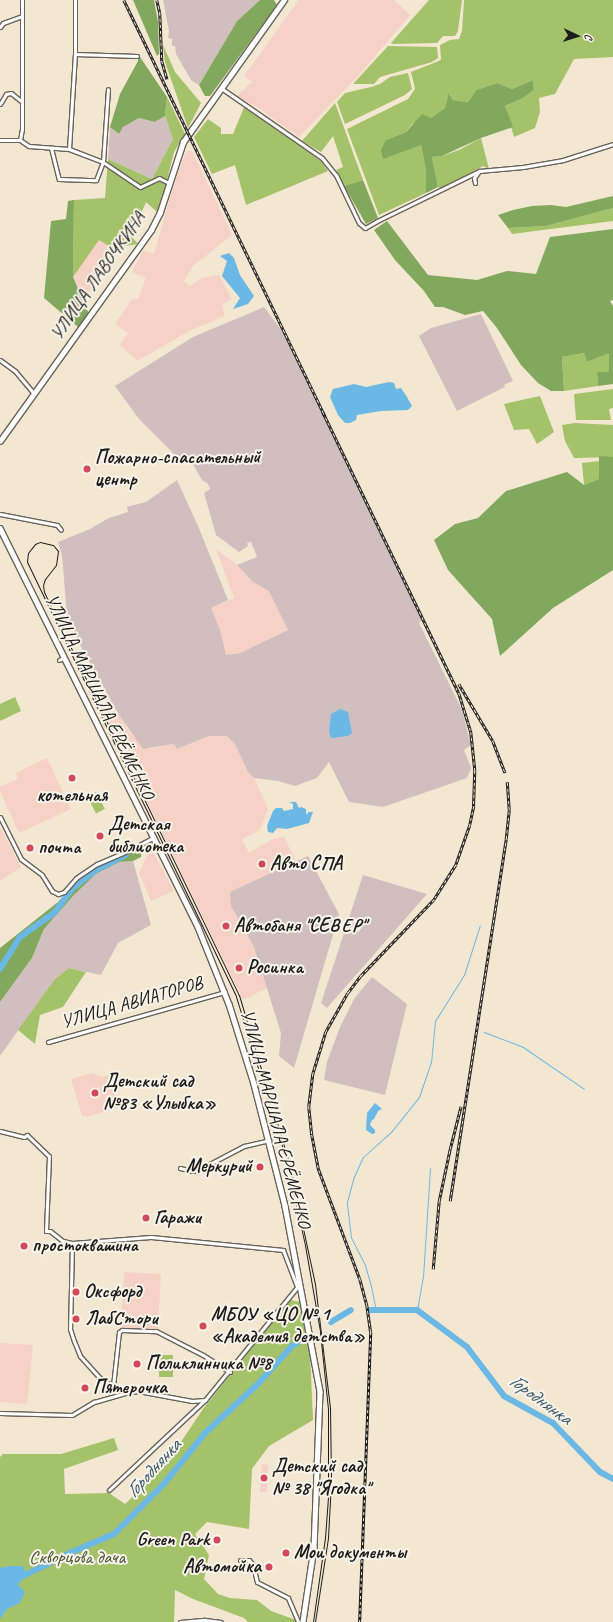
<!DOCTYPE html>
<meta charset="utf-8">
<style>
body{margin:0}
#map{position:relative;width:613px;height:1622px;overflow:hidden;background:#f4e7d1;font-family:Caveat,sans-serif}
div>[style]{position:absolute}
.built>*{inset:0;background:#f6d1c5;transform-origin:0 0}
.industrial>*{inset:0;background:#d1bfbf}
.green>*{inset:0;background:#a3c26a;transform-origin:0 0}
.forest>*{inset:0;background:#82a85e}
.water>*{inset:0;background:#6bb8e5}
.stream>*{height:1px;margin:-0.5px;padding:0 0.5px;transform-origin:0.5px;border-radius:0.5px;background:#6bb8e5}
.river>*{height:6px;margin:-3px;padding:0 3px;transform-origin:3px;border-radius:3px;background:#6bb8e5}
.roads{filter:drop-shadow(1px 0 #68635b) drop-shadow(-1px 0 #68635b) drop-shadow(0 1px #68635b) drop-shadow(0 -1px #68635b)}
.minor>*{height:3px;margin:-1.5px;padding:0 1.5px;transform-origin:1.5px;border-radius:1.5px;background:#fff}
.secondary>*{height:4.5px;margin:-2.25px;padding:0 2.25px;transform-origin:2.25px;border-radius:2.25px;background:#fff}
.tram>*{height:1px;margin:-0.5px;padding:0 0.5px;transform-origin:0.5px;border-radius:0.5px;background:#1c1c1c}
.rail>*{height:2.5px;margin-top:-1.25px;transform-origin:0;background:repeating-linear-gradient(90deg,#f7f3e8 0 3px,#1c1c1c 0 6px);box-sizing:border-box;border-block:1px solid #1c1c1c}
.dots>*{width:11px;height:11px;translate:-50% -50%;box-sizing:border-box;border:2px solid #f7f3e8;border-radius:50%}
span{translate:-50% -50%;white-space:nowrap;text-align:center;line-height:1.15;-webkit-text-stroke:4px #f7f3e8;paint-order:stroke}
.street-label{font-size:19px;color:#1c1c1c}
.poi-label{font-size:19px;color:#1c1c1c;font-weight:700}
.left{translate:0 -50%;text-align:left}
.right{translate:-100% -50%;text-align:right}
.park-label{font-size:19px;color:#4b5637}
.water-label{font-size:20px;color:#3c5a6c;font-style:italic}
.north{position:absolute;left:557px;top:16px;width:40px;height:40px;-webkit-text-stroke:3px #f7f3e8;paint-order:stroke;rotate:94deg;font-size:11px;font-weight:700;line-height:16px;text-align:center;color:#1c1c1c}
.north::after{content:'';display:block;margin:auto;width:14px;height:18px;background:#1c1c1c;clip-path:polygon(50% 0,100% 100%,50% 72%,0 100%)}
</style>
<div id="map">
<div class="built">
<div style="clip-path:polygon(299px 0,394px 0,410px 15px,359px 75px,299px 137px,258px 108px,237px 96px,252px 82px,244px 76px)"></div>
<div style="clip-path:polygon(187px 151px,192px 151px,194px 155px,232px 235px,193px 266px,184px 281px,190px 287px,201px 278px,219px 275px,232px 299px,222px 305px,225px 316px,191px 330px,137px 361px,120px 345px,128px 333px,115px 324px,132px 299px,138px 299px,146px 278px,132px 272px,144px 250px,154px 254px,176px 177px)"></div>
<div style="clip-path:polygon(99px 239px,112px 248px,120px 248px,84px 300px,73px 277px)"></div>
<div style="clip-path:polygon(216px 549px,237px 565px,253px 582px,269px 591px,288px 630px,239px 653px,226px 655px,210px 608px,234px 598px)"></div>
<div style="clip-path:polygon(111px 702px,131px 734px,149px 749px,174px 744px,177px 749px,209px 736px,227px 735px,235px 744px,248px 772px,254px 778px,268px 809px,260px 830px,242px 839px,249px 853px,273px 839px,284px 837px,296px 861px,279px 868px,231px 906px,254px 947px,267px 988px,243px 1000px,101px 707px)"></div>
<div style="clip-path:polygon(47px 758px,71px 809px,19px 833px,0 791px,0 787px,18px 779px,16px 773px)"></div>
<div style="clip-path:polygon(0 827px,21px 867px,0 881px)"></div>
<div style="clip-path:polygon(151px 848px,174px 891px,151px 901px,139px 873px)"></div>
<div style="clip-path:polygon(92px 1073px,102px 1077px,110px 1075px,120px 1107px,86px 1117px,85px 1115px,82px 1116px,71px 1079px)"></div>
<div style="left:124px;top:1272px;width:37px;height:57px;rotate:3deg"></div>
<div style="clip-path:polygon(0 1343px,33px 1345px,27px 1404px,0 1402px)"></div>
<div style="clip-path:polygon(262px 1464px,268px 1465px,267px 1492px,260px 1492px)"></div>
</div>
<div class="industrial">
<div style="clip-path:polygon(163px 0,260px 0,237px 21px,199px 85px,191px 80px,176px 54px,175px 46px,172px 46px,172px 39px,168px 38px,169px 31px)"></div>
<div style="clip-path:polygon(165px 116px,173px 139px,152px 179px,108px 159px,110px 127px,119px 134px,123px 127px,139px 118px,155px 122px)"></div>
<div style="clip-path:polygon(264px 307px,282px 331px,422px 620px,419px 623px,462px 710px,471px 745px,464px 750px,471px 768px,467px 778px,383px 807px,349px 802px,329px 762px,317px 778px,295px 786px,278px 781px,254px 778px,248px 772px,235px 744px,227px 736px,209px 736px,177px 749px,174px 744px,143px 749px,119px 715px,78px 641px,67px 616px,62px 555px,58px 542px,90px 529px,109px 518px,128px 512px,127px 507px,146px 502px,177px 480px,198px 526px,228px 600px,211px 608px,220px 630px,226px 655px,240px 653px,288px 630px,269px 591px,253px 582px,237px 565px,257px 557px,251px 542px,247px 543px,248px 546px,239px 552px,216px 535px,204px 493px,210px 489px,208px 484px,202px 480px,190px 459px,183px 463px,139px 419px,115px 386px,193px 337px)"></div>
<div style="clip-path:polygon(481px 314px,513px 381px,504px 385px,505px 387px,457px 411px,419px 336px,431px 328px)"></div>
<div style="clip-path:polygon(308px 856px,339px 914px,294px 1068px,279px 1056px,281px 1033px,254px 947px,231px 906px,230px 892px)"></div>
<div style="clip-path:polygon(133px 861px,151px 925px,118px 943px,101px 975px,69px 968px,55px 979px,0 1056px,0 1002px,32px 958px,44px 929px,74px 895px,96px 874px,119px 862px)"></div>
<div style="clip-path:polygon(363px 875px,427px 894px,327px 1008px,321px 1003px)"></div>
<div style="clip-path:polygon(372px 977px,407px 1004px,385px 1095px,324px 1080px,327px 1062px,340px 1027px,354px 999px)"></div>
</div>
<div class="green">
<div style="clip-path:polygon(429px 0,462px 0,458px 31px,455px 36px,443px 36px,437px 43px,393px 44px,391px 43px)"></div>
<div style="clip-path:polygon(464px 0,613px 0,613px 57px,574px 59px,555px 94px,539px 98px,540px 112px,535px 128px,514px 137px,505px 106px,523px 98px,534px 90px,533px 80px,512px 89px,497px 83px,476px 90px,468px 102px,453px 100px,450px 94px,445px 108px,431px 118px,412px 124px,406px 132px,386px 140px,421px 145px,426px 171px,426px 193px,379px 215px,347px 129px,408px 99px,415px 89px,411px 72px,439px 61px,441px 59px,440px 45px,450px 40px,459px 39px,462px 31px)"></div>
<div style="clip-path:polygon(163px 45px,175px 72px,201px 103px,188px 128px,165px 62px)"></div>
<div style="clip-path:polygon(388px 46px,437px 47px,438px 58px,432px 62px,380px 77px,374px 84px,353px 84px)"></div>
<div style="clip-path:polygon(408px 73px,412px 89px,405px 95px,345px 124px,337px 102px,345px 93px,371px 87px,380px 84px,390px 77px)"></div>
<div style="clip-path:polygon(167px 97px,185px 134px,174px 152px,164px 192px,157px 212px,146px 202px,131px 236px,138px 244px,112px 248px,99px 240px,73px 277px,74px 200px,105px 198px,108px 159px,152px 179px,173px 139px,165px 116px)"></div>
<div style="clip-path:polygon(335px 103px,363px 180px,344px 186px,336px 170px,343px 167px,333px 136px,321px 152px,302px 141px)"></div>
<div style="clip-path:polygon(245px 105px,321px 161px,328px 171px,246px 205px,235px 165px,212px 174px,194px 137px,208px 119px,221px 128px,221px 134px,233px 134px)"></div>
<div style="clip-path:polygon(481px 138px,489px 169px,483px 166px,442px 189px,438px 187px,432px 157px,442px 156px,459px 150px)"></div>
<div style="clip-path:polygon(613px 208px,613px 221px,512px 234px,508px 228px,546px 226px)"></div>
<div style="clip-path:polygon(609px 352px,609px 372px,597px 372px,598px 386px,564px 391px,562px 357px,584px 353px,587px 362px)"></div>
<div style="clip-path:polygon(613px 389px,613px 408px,609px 409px,611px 420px,576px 420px,574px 394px)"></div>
<div style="clip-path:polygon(540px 396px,554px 432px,537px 444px,529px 429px,514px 430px,504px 404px)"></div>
<div style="clip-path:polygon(575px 423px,613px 425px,613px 457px,574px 458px,565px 441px,562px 425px)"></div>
<div style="clip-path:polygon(599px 461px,600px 479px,584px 485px,582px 463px)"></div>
<div style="clip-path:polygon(15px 697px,21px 711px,0 721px,0 704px)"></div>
<div style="left:96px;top:792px;width:19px;height:10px;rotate:62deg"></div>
<div style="clip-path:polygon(69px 968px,86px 972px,63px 1007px,40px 1015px,35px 1044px,18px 1030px,55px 979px)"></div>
<div style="clip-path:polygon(290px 1300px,301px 1302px,310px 1352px,313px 1420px,269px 1446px,252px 1469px,249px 1529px,207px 1522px,195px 1534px,209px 1555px,204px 1579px,218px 1594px,230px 1598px,257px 1600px,271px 1611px,296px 1620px,296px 1622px,248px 1622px,244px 1618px,193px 1599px,175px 1590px,174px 1622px,0 1622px,0 1457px,3px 1454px,61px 1454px,114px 1438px,118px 1450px,64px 1469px,65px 1494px,109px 1493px,125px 1504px,165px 1466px,203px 1409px)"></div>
<div style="left:159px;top:1355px;width:14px;height:22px"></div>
</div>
<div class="forest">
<div style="clip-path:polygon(133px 0,154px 0,158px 22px,159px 54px,157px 56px)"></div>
<div style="clip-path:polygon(260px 0,274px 0,277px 5px,210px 96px,205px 96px,199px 85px,237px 21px)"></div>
<div style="clip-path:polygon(138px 54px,167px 97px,165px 116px,155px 122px,139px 118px,123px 127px,119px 134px,110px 127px,120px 94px,138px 61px)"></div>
<div style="clip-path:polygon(533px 80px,534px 90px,523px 98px,505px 106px,513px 127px,481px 138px,442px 156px,432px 157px,438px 187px,426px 193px,426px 171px,421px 145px,383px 159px,381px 150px,386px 140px,406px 132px,422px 114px,431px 118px,445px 108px,449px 93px,453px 100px,468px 102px,476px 90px,497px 83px,512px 89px)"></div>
<div style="clip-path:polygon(363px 180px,378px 218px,366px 224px,344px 186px)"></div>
<div style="clip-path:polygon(613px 196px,613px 208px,546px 226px,508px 228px,498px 215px,513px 210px,532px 206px,551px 205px,566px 207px)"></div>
<div style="clip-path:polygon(74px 200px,73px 277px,89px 314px,78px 327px,44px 298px,51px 221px,66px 219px,68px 201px)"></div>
<div style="clip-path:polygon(387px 221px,428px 275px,477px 280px,507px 271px,536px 274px,550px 237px,613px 229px,613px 300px,610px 301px,613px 306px,613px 384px,598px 386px,597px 372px,609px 372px,609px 353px,587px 362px,584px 353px,562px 357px,564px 391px,551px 391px,538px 383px,521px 365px,497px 328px,483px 311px,465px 315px,443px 307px,435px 307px,424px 291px,395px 260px,374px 230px)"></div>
<div style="clip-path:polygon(599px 456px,613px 457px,613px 570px,553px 608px,500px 656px,492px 619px,448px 570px,434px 540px,455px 524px,478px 518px,506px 491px,567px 472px,584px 485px,599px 479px)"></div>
<div style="clip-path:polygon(142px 847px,141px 857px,133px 861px,119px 862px,96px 874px,74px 895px,44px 929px,32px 958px,0 1002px,0 948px,58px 902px,80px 878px,100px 864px)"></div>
</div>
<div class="water">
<div style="clip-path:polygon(229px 253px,234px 258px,240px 275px,254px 296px,248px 304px,233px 309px,240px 298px,222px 276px,227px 261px,220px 256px)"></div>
<div style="clip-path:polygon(389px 382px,394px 383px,396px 389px,401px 388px,407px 397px,412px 406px,408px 410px,381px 411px,357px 415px,356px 420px,350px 423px,345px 423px,338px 415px,330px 397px,333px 389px,354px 384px,366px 387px)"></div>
<div style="clip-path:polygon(340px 709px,348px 712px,352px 733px,348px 736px,331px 738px,329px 731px,331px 714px)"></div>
<div style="clip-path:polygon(289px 802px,296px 802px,299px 808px,301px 807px,306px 809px,306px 813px,308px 815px,308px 812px,313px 812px,309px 823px,287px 829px,277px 828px,273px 833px,268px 832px,267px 826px,273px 811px,276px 808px,282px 808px,284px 811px,293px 809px,293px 804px)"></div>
<div style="clip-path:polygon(375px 1103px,382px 1109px,378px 1111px,374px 1119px,372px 1120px,370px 1125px,375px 1130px,375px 1133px,372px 1134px,366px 1130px,367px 1113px)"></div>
<div style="clip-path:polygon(10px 1566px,23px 1566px,26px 1573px,18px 1585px,25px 1592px,20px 1603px,7px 1609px,0 1619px,0 1568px)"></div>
</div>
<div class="stream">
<div style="left:484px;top:1032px;width:42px;rotate:21deg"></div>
<div style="left:523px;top:1047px;width:74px;rotate:34.5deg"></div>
<div style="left:376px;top:1310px;width:25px;rotate:-102deg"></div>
<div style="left:371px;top:1286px;width:22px;rotate:-106deg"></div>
<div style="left:365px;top:1265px;width:31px;rotate:-117deg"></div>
<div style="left:351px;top:1237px;width:35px;rotate:-97deg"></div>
<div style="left:347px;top:1202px;width:24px;rotate:-75deg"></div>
<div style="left:353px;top:1179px;width:24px;rotate:-66deg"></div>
<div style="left:363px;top:1157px;width:38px;rotate:-42deg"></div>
<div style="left:391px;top:1132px;width:45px;rotate:-51.3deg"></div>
<div style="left:419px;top:1097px;width:36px;rotate:-71deg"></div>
<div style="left:431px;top:1063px;width:42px;rotate:-84.6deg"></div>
<div style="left:435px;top:1021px;width:54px;rotate:-57.8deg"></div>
<div style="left:464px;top:975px;width:52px;rotate:-72.3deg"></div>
<div style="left:417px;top:1310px;width:34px;rotate:-80deg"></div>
<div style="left:423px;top:1277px;width:109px;rotate:-86.3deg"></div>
</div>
<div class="river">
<div style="left:0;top:969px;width:38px;rotate:-58deg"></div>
<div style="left:20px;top:937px;width:42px;rotate:-35.2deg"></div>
<div style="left:54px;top:913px;width:31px;rotate:-53deg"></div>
<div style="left:73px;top:888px;width:29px;rotate:-38deg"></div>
<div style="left:96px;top:870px;width:33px;rotate:-27deg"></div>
<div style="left:370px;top:1310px;width:47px"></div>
<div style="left:417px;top:1310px;width:62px;rotate:36.5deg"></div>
<div style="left:467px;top:1347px;width:61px;rotate:52.9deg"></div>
<div style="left:504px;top:1396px;width:56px;rotate:28.9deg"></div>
<div style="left:553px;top:1423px;width:68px;rotate:46.2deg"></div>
<div style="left:600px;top:1472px;width:15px;rotate:28deg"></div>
<div style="left:331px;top:1322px;width:23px;rotate:-31deg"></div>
<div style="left:19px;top:1578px;width:59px;rotate:-26.1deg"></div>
<div style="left:72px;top:1552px;width:46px;rotate:-23.2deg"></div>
<div style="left:114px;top:1534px;width:69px;rotate:-45deg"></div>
<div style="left:163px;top:1485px;width:68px;rotate:-50.9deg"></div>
<div style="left:206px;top:1432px;width:71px;rotate:-42.7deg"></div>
<div style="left:258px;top:1384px;width:51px;rotate:-48.2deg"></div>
<div style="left:292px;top:1346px;width:17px;rotate:-31deg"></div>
</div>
<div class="roads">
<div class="minor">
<div style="left:0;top:27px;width:5px;rotate:-53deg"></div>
<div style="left:3px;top:23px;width:20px;rotate:-20deg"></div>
<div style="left:75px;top:54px;width:62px;rotate:1.8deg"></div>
<div style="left:221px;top:88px;width:123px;rotate:34.7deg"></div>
<div style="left:322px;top:158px;width:22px;rotate:51deg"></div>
<div style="left:336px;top:175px;width:53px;rotate:64.4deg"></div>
<div style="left:359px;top:223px;width:8px;rotate:40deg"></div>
<div style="left:365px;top:228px;width:14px;rotate:-30deg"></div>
<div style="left:377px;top:221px;width:114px;rotate:-26.1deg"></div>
<div style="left:0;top:104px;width:12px;rotate:-59deg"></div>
<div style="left:6px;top:94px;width:5px;rotate:-11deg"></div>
<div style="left:11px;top:93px;width:13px;rotate:39deg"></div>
<div style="left:0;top:140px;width:20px"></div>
<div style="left:20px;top:140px;width:11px;rotate:34deg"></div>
<div style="left:29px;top:146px;width:40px;rotate:4.3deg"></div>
<div style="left:69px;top:149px;width:36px;rotate:21deg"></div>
<div style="left:103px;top:162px;width:45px;rotate:34deg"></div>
<div style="left:140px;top:187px;width:21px;rotate:-25deg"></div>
<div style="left:159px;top:178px;width:11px;rotate:27deg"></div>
<div style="left:20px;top:140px;width:11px;rotate:-80deg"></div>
<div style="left:22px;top:129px;width:129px;rotate:-90deg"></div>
<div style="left:51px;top:148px;width:32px;rotate:76deg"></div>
<div style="left:59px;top:179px;width:37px;rotate:2deg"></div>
<div style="left:96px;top:180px;width:19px;rotate:-69deg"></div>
<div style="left:103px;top:162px;width:73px;rotate:-86.1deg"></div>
<div style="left:69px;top:149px;width:95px;rotate:-86.4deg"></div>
<div style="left:75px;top:54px;width:54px;rotate:-90deg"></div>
<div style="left:475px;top:183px;width:5px;rotate:-101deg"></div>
<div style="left:474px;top:178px;width:9px;rotate:-54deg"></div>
<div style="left:479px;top:171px;width:44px;rotate:-5.2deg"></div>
<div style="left:523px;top:167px;width:41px;rotate:-9.9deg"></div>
<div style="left:563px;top:160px;width:52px;rotate:-17.7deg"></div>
<div style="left:0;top:360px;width:19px;rotate:36deg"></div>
<div style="left:15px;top:371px;width:30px;rotate:50deg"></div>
<div style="left:0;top:514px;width:58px;rotate:10.9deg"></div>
<div style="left:57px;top:525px;width:6px;rotate:51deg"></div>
<div style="left:59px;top:660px;width:4px;rotate:-27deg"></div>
<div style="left:0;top:817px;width:47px;rotate:63.4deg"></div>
<div style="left:21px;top:859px;width:26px;rotate:37deg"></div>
<div style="left:42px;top:875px;width:19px;rotate:58deg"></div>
<div style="left:52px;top:891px;width:7px;rotate:27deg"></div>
<div style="left:58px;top:894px;width:6px;rotate:-18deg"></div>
<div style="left:64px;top:892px;width:18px;rotate:-49deg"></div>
<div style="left:76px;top:878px;width:25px;rotate:-34deg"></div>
<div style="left:97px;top:864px;width:34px;rotate:-23deg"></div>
<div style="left:128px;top:851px;width:27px;rotate:-28deg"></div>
<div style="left:48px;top:1042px;width:184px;rotate:-15.8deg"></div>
<div style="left:0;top:1131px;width:25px;rotate:14deg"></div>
<div style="left:24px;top:1137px;width:4px;rotate:-34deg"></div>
<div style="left:27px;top:1135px;width:30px;rotate:44deg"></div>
<div style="left:49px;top:1156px;width:75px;rotate:92.3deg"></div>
<div style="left:46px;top:1231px;width:4px"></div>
<div style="left:50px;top:1231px;width:16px;rotate:38deg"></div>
<div style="left:63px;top:1241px;width:9px;rotate:13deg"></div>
<div style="left:72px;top:1243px;width:79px;rotate:-4.3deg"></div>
<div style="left:151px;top:1237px;width:133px;rotate:5.6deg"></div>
<div style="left:283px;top:1250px;width:40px;rotate:69deg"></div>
<div style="left:180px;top:1168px;width:12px;rotate:14deg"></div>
<div style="left:192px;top:1171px;width:6px;rotate:-9deg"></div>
<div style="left:198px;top:1170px;width:52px;rotate:-27.6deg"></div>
<div style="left:244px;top:1146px;width:26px;rotate:-13deg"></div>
<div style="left:72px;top:1243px;width:86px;rotate:91.3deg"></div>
<div style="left:70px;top:1329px;width:13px;rotate:72deg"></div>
<div style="left:74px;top:1341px;width:16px;rotate:68deg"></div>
<div style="left:80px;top:1356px;width:30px;rotate:48deg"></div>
<div style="left:100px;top:1378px;width:20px;rotate:33deg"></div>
<div style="left:117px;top:1389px;width:11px;rotate:10deg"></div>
<div style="left:113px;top:1386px;width:54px;rotate:-83.7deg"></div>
<div style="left:119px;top:1332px;width:4px;rotate:-34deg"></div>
<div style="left:122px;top:1330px;width:34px;rotate:2deg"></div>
<div style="left:156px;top:1331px;width:53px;rotate:27.1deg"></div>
<div style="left:203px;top:1355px;width:32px;rotate:32deg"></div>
<div style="left:0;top:1413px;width:72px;rotate:1.6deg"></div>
<div style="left:72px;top:1415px;width:26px;rotate:-31deg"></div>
<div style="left:94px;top:1402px;width:36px;rotate:-16deg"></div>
<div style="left:129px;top:1392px;width:9px;rotate:-6deg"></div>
<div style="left:138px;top:1391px;width:55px;rotate:10.5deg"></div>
<div style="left:192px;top:1401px;width:13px;rotate:-4deg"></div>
<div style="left:205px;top:1400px;width:146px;rotate:-50.8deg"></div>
<div style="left:109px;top:1490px;width:132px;rotate:-43.2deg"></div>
<div style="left:240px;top:1560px;width:9px"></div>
<div style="left:249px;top:1560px;width:6px;rotate:51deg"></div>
<div style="left:253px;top:1565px;width:17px;rotate:77deg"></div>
<div style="left:257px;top:1582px;width:35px;rotate:27deg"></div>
<div style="left:288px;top:1598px;width:26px;rotate:67deg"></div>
<div style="left:180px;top:1622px;width:25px;rotate:-5deg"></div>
<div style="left:205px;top:1620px;width:16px;rotate:7deg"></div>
</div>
<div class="secondary">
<div style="left:0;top:441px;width:259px;rotate:-54.4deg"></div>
<div style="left:151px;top:230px;width:20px;rotate:-63deg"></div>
<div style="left:160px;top:212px;width:74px;rotate:-71.8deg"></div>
<div style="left:183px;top:142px;width:174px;rotate:-54.6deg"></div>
<div style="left:0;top:528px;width:445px;rotate:63.6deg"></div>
<div style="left:198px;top:927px;width:83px;rotate:68.1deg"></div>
<div style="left:229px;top:1004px;width:84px;rotate:72.6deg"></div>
<div style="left:254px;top:1084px;width:126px;rotate:75.7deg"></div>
<div style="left:285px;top:1206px;width:189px;rotate:79.3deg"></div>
<div style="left:320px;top:1392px;width:156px;rotate:92.2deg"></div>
<div style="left:314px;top:1548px;width:75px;rotate:98.5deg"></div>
</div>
</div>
<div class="tram">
<div style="left:313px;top:1622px;width:85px;rotate:-81.9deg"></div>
<div style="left:325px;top:1538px;width:41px;rotate:-85.8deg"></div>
<div style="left:328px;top:1497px;width:88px;rotate:-90deg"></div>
<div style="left:328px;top:1409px;width:78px;rotate:-95.9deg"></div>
<div style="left:320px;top:1331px;width:87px;rotate:-99.9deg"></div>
<div style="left:305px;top:1245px;width:88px;rotate:-102.5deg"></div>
<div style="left:286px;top:1159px;width:170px;rotate:-107.1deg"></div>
<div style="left:236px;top:996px;width:482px;rotate:-115.7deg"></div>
<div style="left:27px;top:562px;width:9px;rotate:-84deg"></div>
<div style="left:28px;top:553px;width:11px;rotate:-52deg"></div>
<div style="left:35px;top:544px;width:5px;rotate:-22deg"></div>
<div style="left:40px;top:542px;width:13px;rotate:13deg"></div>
<div style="left:53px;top:545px;width:8px;rotate:50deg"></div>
<div style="left:58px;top:551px;width:14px;rotate:98deg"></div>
<div style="left:56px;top:565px;width:18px;rotate:128deg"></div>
<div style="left:45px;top:579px;width:6px;rotate:108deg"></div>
<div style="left:43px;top:585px;width:7px;rotate:82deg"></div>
<div style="left:44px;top:592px;width:448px;rotate:64.2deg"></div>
<div style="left:239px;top:995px;width:171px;rotate:73.4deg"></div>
<div style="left:288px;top:1159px;width:128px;rotate:77.8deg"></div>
<div style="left:315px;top:1284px;width:125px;rotate:83.1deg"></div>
<div style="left:330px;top:1408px;width:74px;rotate:89.2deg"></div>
<div style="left:331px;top:1482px;width:56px;rotate:93.1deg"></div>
<div style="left:328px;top:1538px;width:85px;rotate:98.8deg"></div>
</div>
<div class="rail">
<div style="left:124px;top:0;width:462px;rotate:64.2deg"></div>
<div style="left:157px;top:0;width:13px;rotate:77deg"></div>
<div style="left:160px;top:13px;width:48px;rotate:87.6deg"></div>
<div style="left:162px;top:61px;width:19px;rotate:74deg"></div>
<div style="left:323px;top:412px;width:312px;rotate:64.2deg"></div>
<div style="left:459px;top:693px;width:41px;rotate:72.9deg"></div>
<div style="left:471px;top:732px;width:39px;rotate:84deg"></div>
<div style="left:475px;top:771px;width:35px;rotate:92deg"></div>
<div style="left:474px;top:806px;width:19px;rotate:102deg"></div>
<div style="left:470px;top:825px;width:42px;rotate:109.3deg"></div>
<div style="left:456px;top:865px;width:41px;rotate:122.2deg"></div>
<div style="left:434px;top:900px;width:105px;rotate:133.8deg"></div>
<div style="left:361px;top:976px;width:21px;rotate:127deg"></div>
<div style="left:348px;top:993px;width:45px;rotate:119.4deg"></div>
<div style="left:326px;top:1032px;width:44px;rotate:107.2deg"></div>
<div style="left:313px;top:1074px;width:33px;rotate:97deg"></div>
<div style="left:309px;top:1107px;width:28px;rotate:84deg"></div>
<div style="left:312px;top:1135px;width:36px;rotate:79deg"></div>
<div style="left:319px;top:1170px;width:116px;rotate:69.4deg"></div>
<div style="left:360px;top:1279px;width:27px;rotate:75deg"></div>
<div style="left:367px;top:1305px;width:27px;rotate:82deg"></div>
<div style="left:371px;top:1332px;width:290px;rotate:92.2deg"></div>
<div style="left:459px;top:684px;width:66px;rotate:59.2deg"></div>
<div style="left:493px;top:741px;width:34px;rotate:69deg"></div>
<div style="left:450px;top:1201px;width:366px;rotate:-81.2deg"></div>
<div style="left:506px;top:839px;width:29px;rotate:-84deg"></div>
<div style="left:509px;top:810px;width:28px;rotate:-94deg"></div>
<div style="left:433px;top:1269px;width:68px;rotate:-85deg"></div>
<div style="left:439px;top:1201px;width:53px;rotate:-78.1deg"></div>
<div style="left:450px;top:1149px;width:44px;rotate:-75.7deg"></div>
</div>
<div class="dots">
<div style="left:87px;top:469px;background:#d1495b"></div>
<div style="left:72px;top:778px;background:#d1495b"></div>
<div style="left:100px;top:836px;background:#d1495b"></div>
<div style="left:30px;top:848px;background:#d1495b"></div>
<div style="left:262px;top:864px;background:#d1495b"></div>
<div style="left:226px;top:926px;background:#d1495b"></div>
<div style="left:239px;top:968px;background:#d1495b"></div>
<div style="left:95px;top:1093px;background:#d1495b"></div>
<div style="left:260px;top:1167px;background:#d1495b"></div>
<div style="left:146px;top:1218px;background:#d1495b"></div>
<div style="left:24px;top:1246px;background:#d1495b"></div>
<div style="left:76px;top:1292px;background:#d1495b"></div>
<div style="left:76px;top:1319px;background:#d1495b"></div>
<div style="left:203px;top:1326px;background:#d1495b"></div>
<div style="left:137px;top:1364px;background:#d1495b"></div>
<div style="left:85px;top:1388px;background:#d1495b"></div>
<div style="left:264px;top:1478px;background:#d1495b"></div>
<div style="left:217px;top:1540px;background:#d1495b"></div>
<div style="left:286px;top:1553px;background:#d1495b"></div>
<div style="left:269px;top:1567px;background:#d1495b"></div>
</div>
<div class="street-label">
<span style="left:98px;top:276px;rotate:-55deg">УЛИЦА ЛАВОЧКИНА</span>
<span style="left:99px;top:697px;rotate:64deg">УЛИЦА МАРШАЛА ЕРЁМЕНКО</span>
<span style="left:132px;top:1003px;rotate:-16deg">УЛИЦА АВИАТОРОВ</span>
<span style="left:275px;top:1119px;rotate:75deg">УЛИЦА МАРШАЛА ЕРЁМЕНКО</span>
</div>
<div class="poi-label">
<span class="left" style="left:95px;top:469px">Пожарно-спасательный<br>центр</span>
<span style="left:72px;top:796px">котельная</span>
<span class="left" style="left:108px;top:836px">Детская<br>библиотека</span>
<span class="left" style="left:38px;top:848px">почта</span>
<span class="left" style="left:270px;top:864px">Авто СПА</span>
<span class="left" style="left:234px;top:926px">Автобаня "СЕВЕР"</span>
<span class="left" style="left:247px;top:968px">Росинка</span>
<span class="left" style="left:103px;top:1093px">Детский сад<br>№83 «Улыбка»</span>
<span class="right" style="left:252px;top:1167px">Меркурий</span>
<span class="left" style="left:154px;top:1218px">Гаражи</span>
<span class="left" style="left:32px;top:1246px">простоквашина</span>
<span class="left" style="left:84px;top:1292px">Оксфорд</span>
<span class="left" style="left:211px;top:1326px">МБОУ «ЦО № 1<br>«Академия детства»</span>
<span class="left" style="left:85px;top:1319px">ЛабСтори</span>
<span class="left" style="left:146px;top:1364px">Поликлинника №8</span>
<span class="left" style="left:93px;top:1388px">Пятерочка</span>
<span class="left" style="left:272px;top:1478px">Детский сад<br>№ 38 "Ягодка"</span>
<span class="right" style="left:209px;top:1540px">Green Park</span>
<span class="left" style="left:294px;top:1553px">Мои документы</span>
<span class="right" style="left:261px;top:1567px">Автомойка</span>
</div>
<div class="park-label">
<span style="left:77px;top:1558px">Скворцова дача</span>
</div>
<div class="water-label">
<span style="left:541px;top:1399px;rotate:36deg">Городнянка</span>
<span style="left:153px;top:1468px;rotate:-48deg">Городнянка</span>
</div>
<div class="north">С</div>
</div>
